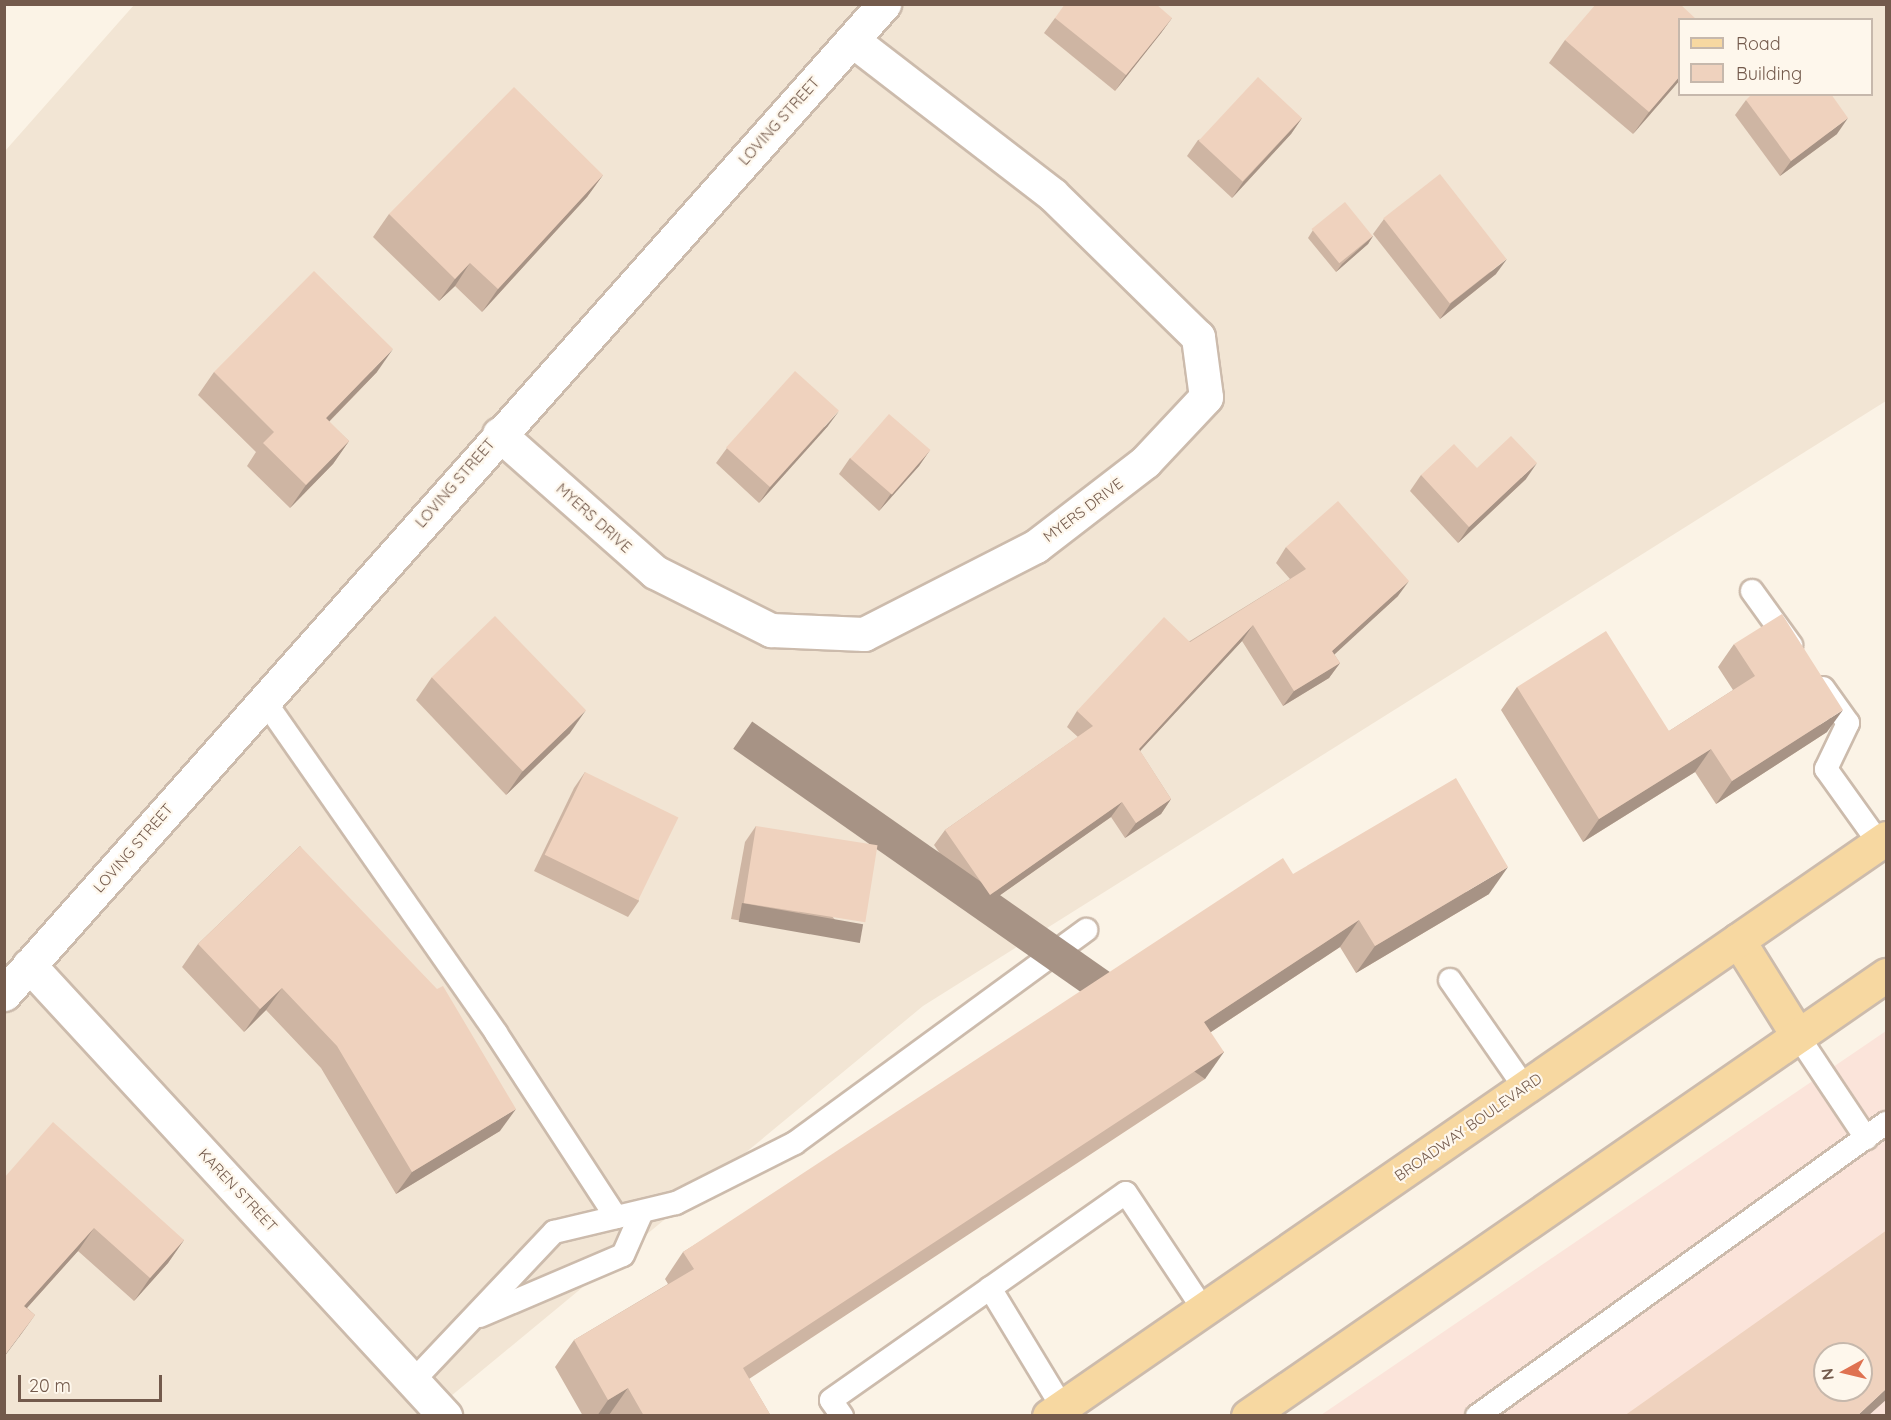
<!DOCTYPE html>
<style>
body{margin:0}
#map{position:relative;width:1891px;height:1420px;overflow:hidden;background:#fbf3e6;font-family:Quicksand,sans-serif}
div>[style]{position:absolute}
.residential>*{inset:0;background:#f2e5d4}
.commercial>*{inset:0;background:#fbe4da}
.roads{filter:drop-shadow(2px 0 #ccbbac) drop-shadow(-2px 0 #ccbbac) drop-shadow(0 2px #ccbbac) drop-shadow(0 -2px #ccbbac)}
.lane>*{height:22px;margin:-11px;padding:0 11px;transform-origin:11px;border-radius:11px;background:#fff}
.street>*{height:33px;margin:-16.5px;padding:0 16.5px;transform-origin:16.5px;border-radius:16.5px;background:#fff}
.primary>*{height:33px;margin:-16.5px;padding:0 16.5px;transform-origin:16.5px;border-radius:16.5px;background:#f7d8a1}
.wall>*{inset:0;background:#ceb5a3}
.shaded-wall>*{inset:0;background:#a79385;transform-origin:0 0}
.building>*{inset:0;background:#efd2be;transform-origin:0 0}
span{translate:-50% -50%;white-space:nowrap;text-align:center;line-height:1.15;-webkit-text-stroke:4.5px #fef7ec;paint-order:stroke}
.street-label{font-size:15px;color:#735a4c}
.frame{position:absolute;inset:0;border:6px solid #735a4c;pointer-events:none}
.legend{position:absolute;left:1678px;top:18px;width:195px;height:78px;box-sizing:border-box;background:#fef7ec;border:2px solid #c6b8ac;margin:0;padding:8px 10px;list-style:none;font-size:18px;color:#735a4c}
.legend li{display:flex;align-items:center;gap:12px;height:30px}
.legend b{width:30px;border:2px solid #c6b8ac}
.north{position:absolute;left:1813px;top:1342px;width:60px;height:60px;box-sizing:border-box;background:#fef7ec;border:2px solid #c6b8ac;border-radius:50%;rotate:262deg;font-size:16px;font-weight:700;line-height:24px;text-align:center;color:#735a4c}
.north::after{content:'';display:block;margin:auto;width:21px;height:27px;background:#df7251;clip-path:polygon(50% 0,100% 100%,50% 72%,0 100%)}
.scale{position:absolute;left:18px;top:1375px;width:144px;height:27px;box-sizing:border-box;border:3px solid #735a4c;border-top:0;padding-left:8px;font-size:18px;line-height:21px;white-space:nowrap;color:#735a4c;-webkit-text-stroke:4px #fef7ec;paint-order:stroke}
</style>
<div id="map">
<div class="residential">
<div style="clip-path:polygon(evenodd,134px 5px,1886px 5px,1886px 401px,923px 1006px,428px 1415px,5px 1416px,5px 151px,134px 5px,1680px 20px,1872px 20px,1872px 94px,1680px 94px,1680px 20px)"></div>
</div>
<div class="commercial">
<div style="clip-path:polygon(evenodd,1886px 1031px,1886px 1415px,1321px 1415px,1886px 1031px,1825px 1354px,1861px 1354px,1861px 1390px,1825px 1390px,1825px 1354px)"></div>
</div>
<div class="roads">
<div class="lane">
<div style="left:1752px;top:591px;width:67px;rotate:54.2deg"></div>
<div style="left:1823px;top:688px;width:43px;rotate:54.5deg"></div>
<div style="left:1848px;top:723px;width:51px;rotate:115.6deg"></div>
<div style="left:1826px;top:769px;width:91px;rotate:54.4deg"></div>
<div style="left:264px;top:700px;width:406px;rotate:55.1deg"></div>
<div style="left:496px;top:1033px;width:220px;rotate:56.9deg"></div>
<div style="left:1450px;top:980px;width:131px;rotate:55.2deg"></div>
<div style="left:1798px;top:1036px;width:123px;rotate:56.3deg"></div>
<div style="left:990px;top:1288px;width:139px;rotate:58.8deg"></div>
<div style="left:480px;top:1316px;width:155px;rotate:-23.1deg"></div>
<div style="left:623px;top:1255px;width:47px;rotate:-66.2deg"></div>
<div style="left:414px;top:1380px;width:204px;rotate:-46.6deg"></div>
<div style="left:554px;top:1232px;width:125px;rotate:-13.4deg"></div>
<div style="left:676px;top:1203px;width:133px;rotate:-26.8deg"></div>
<div style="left:795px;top:1143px;width:361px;rotate:-36.2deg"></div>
<div style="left:842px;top:1416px;width:19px;rotate:-125deg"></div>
<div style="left:831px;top:1400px;width:360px;rotate:-35.1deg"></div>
<div style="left:1126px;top:1193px;width:139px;rotate:56.4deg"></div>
<div style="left:1477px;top:1416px;width:503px;rotate:-35.62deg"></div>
</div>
<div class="street">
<div style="left:499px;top:434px;width:208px;rotate:41.5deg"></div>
<div style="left:655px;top:572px;width:130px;rotate:26.6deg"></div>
<div style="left:771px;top:630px;width:93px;rotate:2.5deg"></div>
<div style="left:864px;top:634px;width:193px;rotate:-27.1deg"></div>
<div style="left:1036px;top:546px;width:138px;rotate:-37.6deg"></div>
<div style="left:1145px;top:462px;width:89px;rotate:-46.8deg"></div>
<div style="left:1206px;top:397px;width:61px;rotate:-97.6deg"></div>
<div style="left:1198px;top:337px;width:204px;rotate:-135.6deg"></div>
<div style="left:1052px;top:194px;width:252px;rotate:-142.4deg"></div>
<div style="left:29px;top:965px;width:614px;rotate:47.31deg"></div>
<div style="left:4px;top:994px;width:1325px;rotate:-48.37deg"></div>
</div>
<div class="primary">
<div style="left:1738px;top:940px;width:113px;rotate:58deg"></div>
<div style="left:1049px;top:1416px;width:1017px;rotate:-34.63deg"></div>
<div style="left:1248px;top:1416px;width:776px;rotate:-34.65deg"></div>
</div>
</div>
<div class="wall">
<div style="clip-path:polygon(1055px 18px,1172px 18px,1161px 33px,1115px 91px,1044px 33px)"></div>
<div style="clip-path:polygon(1680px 20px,1680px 80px,1633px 134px,1549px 63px,1565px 40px)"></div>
<div style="clip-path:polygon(1746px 100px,1837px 134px,1780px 176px,1735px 115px)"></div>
<div style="clip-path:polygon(1302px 118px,1291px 134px,1232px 198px,1187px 156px,1198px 140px)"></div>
<div style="clip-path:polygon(603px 175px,587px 197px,482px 312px,455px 286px,439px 301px,373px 237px,389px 214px)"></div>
<div style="clip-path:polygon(1384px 219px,1496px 274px,1440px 319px,1373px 234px)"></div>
<div style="clip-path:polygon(1313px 230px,1373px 236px,1368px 244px,1336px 272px,1308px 238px)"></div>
<div style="clip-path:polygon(214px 372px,377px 372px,329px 422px,349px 441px,333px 464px,290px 508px,247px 466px,256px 452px,198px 395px)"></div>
<div style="clip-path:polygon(828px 426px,759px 503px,716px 463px,727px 448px)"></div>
<div style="clip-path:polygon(930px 450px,919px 466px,879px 511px,839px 474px,850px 458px)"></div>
<div style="clip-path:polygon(1477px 468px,1526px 479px,1458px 543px,1410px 491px,1421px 475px)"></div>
<div style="clip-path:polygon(1286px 547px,1398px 596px,1334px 654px,1340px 663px,1329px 678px,1283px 706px,1242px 641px,1140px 751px,1171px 799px,1161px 814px,1125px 838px,1111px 817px,979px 910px,934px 845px,945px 830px,1078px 737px,1067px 727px,1077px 711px,1290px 579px,1276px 563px)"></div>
<div style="clip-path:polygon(1734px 644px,1827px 732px,1716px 804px,1695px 772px,1583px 842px,1501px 710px,1517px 687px,1669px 731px,1733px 690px,1718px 667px)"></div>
<div style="clip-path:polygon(432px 677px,570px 733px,506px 795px,416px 700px)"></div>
<div style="clip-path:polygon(585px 772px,639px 901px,628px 917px,534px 871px,574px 788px)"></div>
<div style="clip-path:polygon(756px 826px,852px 940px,731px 919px,745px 842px)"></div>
<div style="clip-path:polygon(300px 846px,500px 1131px,396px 1194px,321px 1068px,266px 1010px,244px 1032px,182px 967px,198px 944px)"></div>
<div style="clip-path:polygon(1293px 874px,1489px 894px,1356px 973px,1340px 947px,1211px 1032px,1205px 1079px,749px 1379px,771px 1416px,583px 1416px,555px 1367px,574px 1340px,668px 1284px,665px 1279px,683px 1252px)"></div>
<div style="clip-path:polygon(4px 1178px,184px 1240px,168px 1263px,134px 1301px,78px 1251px,27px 1308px,35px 1315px,19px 1337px)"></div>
</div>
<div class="shaded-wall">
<div style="clip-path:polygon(1172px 18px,1161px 33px,1115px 91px,1126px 75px)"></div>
<div style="clip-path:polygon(1680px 76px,1680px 80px,1633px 134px,1649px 112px)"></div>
<div style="clip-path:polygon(1302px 118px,1291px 134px,1232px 198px,1243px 182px)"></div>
<div style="clip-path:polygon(1848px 118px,1837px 134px,1780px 176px,1791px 161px)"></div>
<div style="clip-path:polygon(603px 175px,587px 197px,482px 312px,498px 289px)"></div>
<div style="clip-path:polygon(1373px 236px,1368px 244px,1336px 272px,1342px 264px)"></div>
<div style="clip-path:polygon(1507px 259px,1496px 274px,1440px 319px,1451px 303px)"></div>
<div style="clip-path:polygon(470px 263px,455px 286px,439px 301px,455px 279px)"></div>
<div style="clip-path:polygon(393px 349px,377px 372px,310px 441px,326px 418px)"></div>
<div style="clip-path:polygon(839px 411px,828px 426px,759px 503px,770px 487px)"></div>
<div style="clip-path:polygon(349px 441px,333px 464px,290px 508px,306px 485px)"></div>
<div style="clip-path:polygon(930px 450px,919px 466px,879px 511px,890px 495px)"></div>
<div style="clip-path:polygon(1537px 463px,1526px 479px,1458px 543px,1469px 527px)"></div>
<div style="clip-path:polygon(1409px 581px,1398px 596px,1322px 666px,1332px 651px)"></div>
<div style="clip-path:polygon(1253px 625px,1242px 641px,1128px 764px,1139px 749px)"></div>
<div style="clip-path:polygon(1340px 663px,1329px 678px,1283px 706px,1294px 691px)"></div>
<div style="clip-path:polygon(586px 710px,570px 733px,506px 795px,522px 772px)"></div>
<div style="clip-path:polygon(1843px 710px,1827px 732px,1716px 804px,1732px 781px)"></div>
<div style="clip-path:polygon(1711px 749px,1695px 772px,1583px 842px,1599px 819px)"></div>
<div style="clip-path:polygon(1171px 799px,1161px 814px,1125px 838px,1136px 823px)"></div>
<div style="clip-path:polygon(1122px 802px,1111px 817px,979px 910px,990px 895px)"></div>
<div style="clip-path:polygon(1508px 867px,1489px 894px,1356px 973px,1375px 946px)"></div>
<div style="left:742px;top:903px;width:123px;height:19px;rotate:10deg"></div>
<div style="clip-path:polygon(1359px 920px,1340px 947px,1185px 1049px,1204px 1022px)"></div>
<div style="clip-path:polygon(282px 988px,266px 1010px,244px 1032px,260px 1009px)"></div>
<div style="left:1224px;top:1052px;width:33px;height:576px;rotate:125deg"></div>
<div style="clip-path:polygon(516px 1109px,500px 1131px,396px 1194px,412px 1172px)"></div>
<div style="clip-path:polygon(94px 1228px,78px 1251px,8px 1329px,24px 1306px)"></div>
<div style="clip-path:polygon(184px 1240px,168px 1263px,134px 1301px,150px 1278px)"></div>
<div style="clip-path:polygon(35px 1315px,19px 1337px,4px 1357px,4px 1356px)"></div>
<div style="clip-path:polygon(628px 1388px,609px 1415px,597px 1416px,608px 1400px)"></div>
<div style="clip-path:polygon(1887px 1388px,1887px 1399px,1868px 1416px,1857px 1416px)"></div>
</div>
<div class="building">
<div style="clip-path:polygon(1065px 4px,1156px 4px,1172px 18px,1126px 75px,1055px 18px)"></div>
<div style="clip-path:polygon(1596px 4px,1680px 4px,1697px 20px,1680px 20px,1680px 76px,1649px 112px,1565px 40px)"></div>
<div style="left:1258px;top:77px;width:60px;height:87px;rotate:43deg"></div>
<div style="clip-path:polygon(514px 87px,603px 175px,498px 289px,470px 263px,455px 279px,389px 214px)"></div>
<div style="clip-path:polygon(1752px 94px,1831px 94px,1848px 118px,1791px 161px,1746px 100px)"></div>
<div style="left:1440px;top:174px;width:108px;height:72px;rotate:52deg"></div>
<div style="left:1345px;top:202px;width:44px;height:43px;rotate:51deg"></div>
<div style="clip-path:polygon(314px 271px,393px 349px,326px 418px,349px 441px,306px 485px,263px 443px,274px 432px,214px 372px)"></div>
<div style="left:795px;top:371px;width:59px;height:103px;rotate:42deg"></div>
<div style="left:889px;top:414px;width:55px;height:59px;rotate:41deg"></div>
<div style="clip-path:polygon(1511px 436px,1537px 463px,1469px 527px,1421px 475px,1454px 444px,1477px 468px)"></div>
<div style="clip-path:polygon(1338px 501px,1409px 581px,1332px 651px,1340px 663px,1294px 691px,1253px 625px,1139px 749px,1171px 799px,1136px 823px,1122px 802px,990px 895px,945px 830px,1093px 726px,1077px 711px,1164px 617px,1190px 642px,1306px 569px,1286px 547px)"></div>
<div style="clip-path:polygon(1782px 614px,1843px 710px,1732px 781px,1711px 749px,1599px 819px,1517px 687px,1606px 631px,1669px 731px,1755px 676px,1734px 644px)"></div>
<div style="left:495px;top:616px;width:131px;height:88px;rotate:46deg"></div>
<div style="left:585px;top:772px;width:104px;height:92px;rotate:26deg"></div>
<div style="clip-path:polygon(1456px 778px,1508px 867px,1375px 946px,1359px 920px,1204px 1022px,1224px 1052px,743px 1368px,771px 1416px,644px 1416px,628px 1388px,608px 1400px,574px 1340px,694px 1269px,683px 1252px,1283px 858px,1293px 874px)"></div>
<div style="left:756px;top:826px;width:123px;height:78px;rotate:9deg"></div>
<div style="clip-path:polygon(300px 846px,437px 989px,443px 986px,516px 1109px,412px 1172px,337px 1046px,282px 988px,260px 1009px,198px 944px)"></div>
<div style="clip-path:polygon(53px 1122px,184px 1240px,150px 1278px,94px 1228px,24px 1306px,35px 1315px,4px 1356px,4px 1178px)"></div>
<div style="clip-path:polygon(evenodd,1887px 1230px,1887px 1388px,1857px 1416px,1624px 1416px,1887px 1230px,1825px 1354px,1861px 1354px,1861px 1390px,1825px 1390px,1825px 1354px)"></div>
</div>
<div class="street-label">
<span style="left:779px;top:121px;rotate:-48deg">LOVING STREET</span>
<span style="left:455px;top:483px;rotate:-49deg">LOVING STREET</span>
<span style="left:1083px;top:510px;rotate:-37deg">MYERS DRIVE</span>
<span style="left:594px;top:518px;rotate:42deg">MYERS DRIVE</span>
<span style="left:133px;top:848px;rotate:-49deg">LOVING STREET</span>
<span style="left:1468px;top:1127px;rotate:-35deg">BROADWAY BOULEVARD</span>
<span style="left:238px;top:1190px;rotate:47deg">KAREN STREET</span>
</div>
<div class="frame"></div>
<ul class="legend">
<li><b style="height:8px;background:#f7d8a1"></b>Road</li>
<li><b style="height:16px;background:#efd2be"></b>Building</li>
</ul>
<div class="north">N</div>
<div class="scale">20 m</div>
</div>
